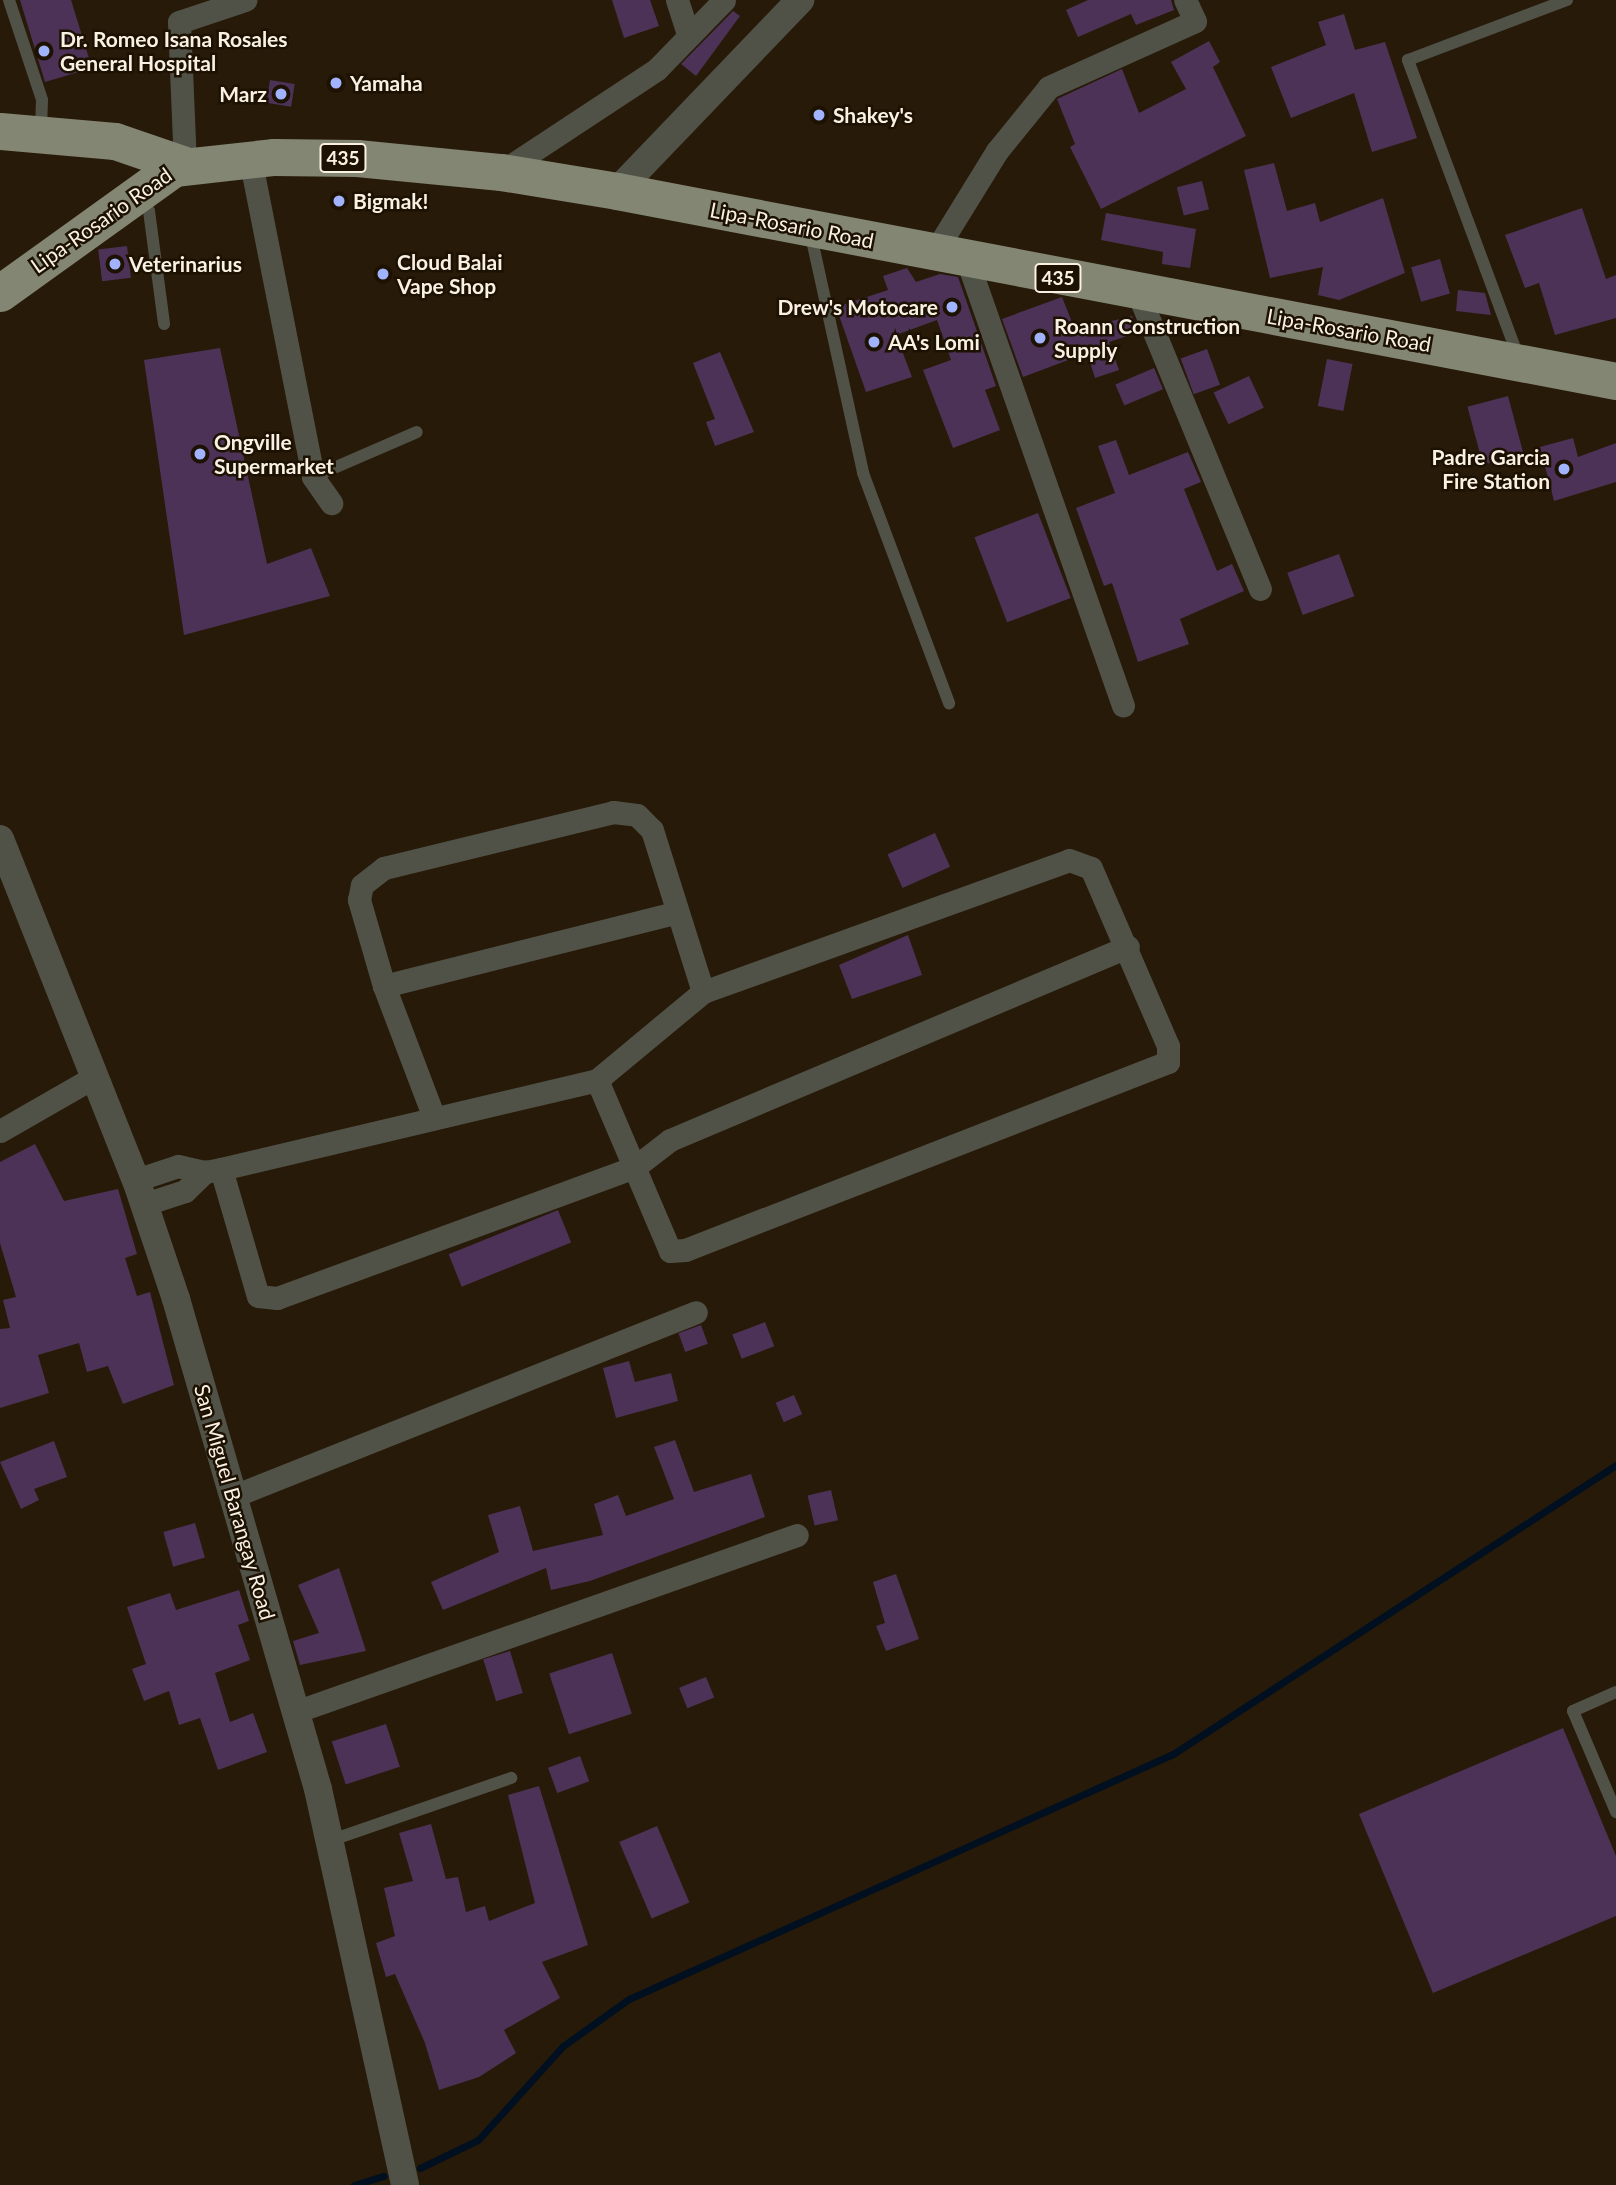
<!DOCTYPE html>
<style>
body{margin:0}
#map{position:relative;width:1616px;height:2185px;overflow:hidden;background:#271a08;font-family:Lato,sans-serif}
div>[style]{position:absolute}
.stream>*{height:7px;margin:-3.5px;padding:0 3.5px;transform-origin:3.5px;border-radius:3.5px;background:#001020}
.building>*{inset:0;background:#4c3257;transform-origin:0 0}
.service>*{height:12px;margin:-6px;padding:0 6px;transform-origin:6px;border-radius:6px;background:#505248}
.minor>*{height:23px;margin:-11.5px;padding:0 11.5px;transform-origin:11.5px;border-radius:11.5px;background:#505248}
.tertiary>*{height:28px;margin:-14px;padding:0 14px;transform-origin:14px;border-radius:14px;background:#505248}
.primary>*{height:37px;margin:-18.5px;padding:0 18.5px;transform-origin:18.5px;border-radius:18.5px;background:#828672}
.dots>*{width:19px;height:19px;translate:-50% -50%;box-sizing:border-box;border:4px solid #1d1102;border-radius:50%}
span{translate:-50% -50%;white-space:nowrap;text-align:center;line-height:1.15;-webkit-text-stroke:5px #1d1102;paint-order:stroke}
.shield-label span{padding:2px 5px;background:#1d1102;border:2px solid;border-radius:5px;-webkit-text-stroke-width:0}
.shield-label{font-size:19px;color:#faf1e5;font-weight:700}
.poi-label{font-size:21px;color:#faf1e5;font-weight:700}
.left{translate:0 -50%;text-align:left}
.right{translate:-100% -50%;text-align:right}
.street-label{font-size:21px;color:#faf1e5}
</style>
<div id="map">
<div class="stream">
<div style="left:420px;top:2168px;width:64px;rotate:-25.8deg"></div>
<div style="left:478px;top:2140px;width:127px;rotate:-47.9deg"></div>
<div style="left:563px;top:2046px;width:81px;rotate:-35.5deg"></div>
<div style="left:629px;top:1999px;width:597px;rotate:-24.25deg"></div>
<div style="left:1173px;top:1754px;width:529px;rotate:-33.12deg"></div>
<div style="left:354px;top:2185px;width:31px;rotate:-17deg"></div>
</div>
<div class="building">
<div style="clip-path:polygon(20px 0,71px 0,92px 68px,45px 82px)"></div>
<div style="clip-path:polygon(612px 0,650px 0,659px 26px,624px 38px)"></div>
<div style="clip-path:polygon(1088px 0,1171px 0,1174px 10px,1136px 25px,1131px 14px,1078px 37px,1066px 10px)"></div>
<div style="clip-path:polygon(733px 11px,740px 16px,696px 76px,681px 64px)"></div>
<div style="clip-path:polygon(1344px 14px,1355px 50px,1385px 42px,1417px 138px,1372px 152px,1354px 93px,1291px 118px,1271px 67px,1326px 45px,1318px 22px)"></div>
<div style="clip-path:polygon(1209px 41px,1220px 62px,1213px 67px,1246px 136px,1101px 209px,1070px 147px,1075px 144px,1057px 99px,1122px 69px,1139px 113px,1186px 89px,1171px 62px)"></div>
<div style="left:270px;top:80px;width:25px;height:23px;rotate:9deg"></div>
<div style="clip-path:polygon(1274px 163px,1287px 211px,1315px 203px,1320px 222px,1383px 198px,1405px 273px,1339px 300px,1318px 295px,1323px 267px,1270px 278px,1244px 170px)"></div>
<div style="left:1202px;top:181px;width:29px;height:26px;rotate:76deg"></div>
<div style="clip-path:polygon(1582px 208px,1606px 279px,1616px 275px,1616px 318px,1555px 335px,1539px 283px,1525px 288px,1505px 235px)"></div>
<div style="clip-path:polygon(1106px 213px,1196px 229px,1190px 268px,1162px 264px,1163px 252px,1101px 240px)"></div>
<div style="left:127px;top:246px;width:32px;height:29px;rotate:83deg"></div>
<div style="left:1440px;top:259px;width:36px;height:30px;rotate:74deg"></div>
<div style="clip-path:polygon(907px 268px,916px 282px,940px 274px,958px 277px,996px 386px,985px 390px,1000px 430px,953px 448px,923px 370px,951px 360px,937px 320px,896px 335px,912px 377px,866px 392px,836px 307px,888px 290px,883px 276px)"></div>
<div style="clip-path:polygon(1458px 290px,1485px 293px,1491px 315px,1456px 311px)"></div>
<div style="clip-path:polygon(1062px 297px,1075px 330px,1132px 316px,1139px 332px,1109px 342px,1119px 370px,1095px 378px,1087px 353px,1023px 377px,1002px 319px)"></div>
<div style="clip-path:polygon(220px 348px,267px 564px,311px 548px,330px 596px,184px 635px,144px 360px)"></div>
<div style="left:1207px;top:349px;width:38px;height:28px;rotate:70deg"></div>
<div style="clip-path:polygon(720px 352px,754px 432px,715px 446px,706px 422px,715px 419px,693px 363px)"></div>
<div style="left:1327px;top:359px;width:26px;height:48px;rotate:11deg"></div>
<div style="left:1154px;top:368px;width:23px;height:42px;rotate:67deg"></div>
<div style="left:1249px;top:376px;width:35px;height:39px;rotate:65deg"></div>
<div style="left:1508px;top:396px;width:60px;height:42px;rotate:75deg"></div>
<div style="clip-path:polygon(1573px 438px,1578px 457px,1616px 443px,1616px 482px,1554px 501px,1540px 447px)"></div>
<div style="clip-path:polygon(1116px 440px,1129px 475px,1188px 452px,1201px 482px,1184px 489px,1217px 571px,1232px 564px,1244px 591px,1180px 619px,1189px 644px,1138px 662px,1112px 583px,1104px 586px,1076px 508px,1115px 493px,1098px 446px)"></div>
<div style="left:1038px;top:513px;width:91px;height:68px;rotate:69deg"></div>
<div style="left:1339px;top:554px;width:45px;height:55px;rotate:70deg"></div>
<div style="left:935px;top:833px;width:37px;height:52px;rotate:66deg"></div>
<div style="clip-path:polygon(908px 935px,922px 975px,852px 999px,839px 965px)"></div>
<div style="clip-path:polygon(35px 1144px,64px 1201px,118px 1189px,137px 1254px,125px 1258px,137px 1296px,150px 1292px,174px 1385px,123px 1404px,108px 1366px,87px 1372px,79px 1343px,38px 1355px,49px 1393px,0 1408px,0 1329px,10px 1328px,3px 1300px,16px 1297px,0 1243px,0 1162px)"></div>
<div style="left:558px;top:1210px;width:35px;height:118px;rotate:68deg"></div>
<div style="left:765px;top:1322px;width:26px;height:35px;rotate:69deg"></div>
<div style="left:701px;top:1325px;width:20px;height:24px;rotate:70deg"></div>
<div style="clip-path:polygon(629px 1361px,635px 1382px,671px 1373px,678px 1401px,616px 1418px,603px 1368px)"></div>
<div style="left:794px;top:1395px;width:21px;height:20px;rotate:67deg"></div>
<div style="clip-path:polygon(675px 1440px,694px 1492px,751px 1474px,765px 1517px,590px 1581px,551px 1590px,546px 1568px,443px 1610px,431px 1582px,499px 1552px,488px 1515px,520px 1506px,533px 1551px,603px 1535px,594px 1504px,618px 1495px,626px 1516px,674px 1499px,654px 1447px)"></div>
<div style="clip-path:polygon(54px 1441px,67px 1477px,34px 1489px,39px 1500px,21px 1509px,0 1462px)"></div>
<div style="left:831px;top:1490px;width:31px;height:24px;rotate:77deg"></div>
<div style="left:195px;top:1523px;width:36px;height:33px;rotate:74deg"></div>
<div style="clip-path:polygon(339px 1568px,366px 1651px,300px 1665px,293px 1641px,319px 1633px,298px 1585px)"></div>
<div style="clip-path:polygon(896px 1574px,919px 1639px,886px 1651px,876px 1626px,885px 1623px,873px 1582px)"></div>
<div style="clip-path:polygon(239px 1590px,249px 1621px,238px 1625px,250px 1660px,215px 1673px,230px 1722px,253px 1713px,267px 1752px,218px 1770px,200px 1718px,179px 1725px,169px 1691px,144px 1701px,132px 1669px,146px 1664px,127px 1607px,170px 1593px,176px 1610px)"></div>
<div style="left:510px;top:1651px;width:44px;height:28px;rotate:73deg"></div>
<div style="left:612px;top:1653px;width:64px;height:66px;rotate:72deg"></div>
<div style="left:706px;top:1677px;width:22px;height:29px;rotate:68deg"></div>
<div style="left:386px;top:1724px;width:45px;height:57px;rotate:72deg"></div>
<div style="clip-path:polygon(1563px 1728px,1616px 1856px,1616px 1916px,1433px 1993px,1359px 1814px)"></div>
<div style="left:580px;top:1756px;width:27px;height:34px;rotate:70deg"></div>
<div style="clip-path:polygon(539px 1786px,588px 1945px,542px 1962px,560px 1998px,504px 2030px,516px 2053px,479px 2077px,439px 2090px,425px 2043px,395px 1974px,386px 1977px,376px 1943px,395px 1936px,384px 1888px,413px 1881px,399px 1833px,431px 1824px,446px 1879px,458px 1877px,466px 1912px,485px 1906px,489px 1921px,535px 1903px,508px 1795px)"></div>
<div style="left:657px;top:1826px;width:83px;height:41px;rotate:67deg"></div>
</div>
<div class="service">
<div style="left:9px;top:0;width:105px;rotate:71.7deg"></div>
<div style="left:42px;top:100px;width:31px;rotate:92deg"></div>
<div style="left:141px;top:194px;width:19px;rotate:65deg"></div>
<div style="left:149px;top:211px;width:114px;rotate:82.4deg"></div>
<div style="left:810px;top:231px;width:248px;rotate:77.6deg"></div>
<div style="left:863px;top:473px;width:246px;rotate:69.5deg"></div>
<div style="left:1518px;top:356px;width:316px;rotate:-110.4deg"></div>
<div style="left:1408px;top:60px;width:170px;rotate:-20.7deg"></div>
<div style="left:313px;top:477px;width:113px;rotate:-23.4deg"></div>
<div style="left:1616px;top:1692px;width:47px;rotate:156.2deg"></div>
<div style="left:1573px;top:1711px;width:110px;rotate:66.9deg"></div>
<div style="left:329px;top:1841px;width:193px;rotate:-19.1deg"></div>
</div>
<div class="minor">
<div style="left:677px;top:0;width:38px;rotate:72deg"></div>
<div style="left:250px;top:158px;width:325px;rotate:78.8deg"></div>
<div style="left:313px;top:477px;width:32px;rotate:55deg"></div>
<div style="left:185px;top:165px;width:143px;rotate:-92.4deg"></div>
<div style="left:179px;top:22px;width:70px;rotate:-18.4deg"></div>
<div style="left:501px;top:172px;width:187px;rotate:-33.4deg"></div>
<div style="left:657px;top:69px;width:96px;rotate:-45.8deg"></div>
<div style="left:934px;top:253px;width:120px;rotate:-58.3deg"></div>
<div style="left:997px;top:151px;width:82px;rotate:-50.9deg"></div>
<div style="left:1049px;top:87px;width:160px;rotate:-24.3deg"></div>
<div style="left:1195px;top:21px;width:23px;rotate:-115deg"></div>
<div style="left:967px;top:260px;width:472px;rotate:70.7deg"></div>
<div style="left:1138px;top:293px;width:320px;rotate:67.6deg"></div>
<div style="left:384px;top:986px;width:300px;rotate:-14.1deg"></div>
<div style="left:433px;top:1115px;width:138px;rotate:-110.8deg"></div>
<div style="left:384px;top:986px;width:90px;rotate:-106.2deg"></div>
<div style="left:359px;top:900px;width:15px;rotate:-79deg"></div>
<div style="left:362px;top:885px;width:28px;rotate:-38deg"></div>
<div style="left:384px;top:868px;width:236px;rotate:-13.7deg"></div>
<div style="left:613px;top:812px;width:24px;rotate:7deg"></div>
<div style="left:637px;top:815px;width:21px;rotate:45deg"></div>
<div style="left:652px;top:830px;width:170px;rotate:72.5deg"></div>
<div style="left:0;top:1131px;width:106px;rotate:-29.9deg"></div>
<div style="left:221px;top:1169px;width:132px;rotate:73.8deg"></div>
<div style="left:258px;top:1296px;width:19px;rotate:6deg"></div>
<div style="left:277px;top:1298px;width:381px;rotate:-20.1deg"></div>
<div style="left:635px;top:1167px;width:44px;rotate:-37.6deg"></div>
<div style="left:670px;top:1140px;width:497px;rotate:-22.9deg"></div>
<div style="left:136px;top:1180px;width:44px;rotate:-18.4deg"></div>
<div style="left:178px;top:1166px;width:28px;rotate:13deg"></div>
<div style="left:205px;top:1172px;width:16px;rotate:-11deg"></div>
<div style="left:221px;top:1169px;width:386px;rotate:-13.3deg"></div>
<div style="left:597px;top:1080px;width:138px;rotate:-39.7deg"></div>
<div style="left:703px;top:992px;width:389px;rotate:-19.8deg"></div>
<div style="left:1069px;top:860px;width:23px;rotate:20deg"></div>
<div style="left:1091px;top:868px;width:194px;rotate:66.6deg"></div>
<div style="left:1168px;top:1046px;width:16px;rotate:90deg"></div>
<div style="left:1168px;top:1062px;width:518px;rotate:158.73deg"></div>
<div style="left:685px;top:1250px;width:15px;rotate:176deg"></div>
<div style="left:670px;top:1251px;width:186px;rotate:-113.1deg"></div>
<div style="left:145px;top:1204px;width:42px;rotate:-18deg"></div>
<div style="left:185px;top:1191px;width:28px;rotate:-44deg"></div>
<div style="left:234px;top:1496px;width:497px;rotate:-21.7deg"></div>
<div style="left:295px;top:1712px;width:532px;rotate:-19.42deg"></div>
</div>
<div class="tertiary">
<div style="left:617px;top:191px;width:265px;rotate:-46.2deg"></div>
<div style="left:0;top:839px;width:367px;rotate:68.3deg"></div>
<div style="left:136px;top:1180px;width:126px;rotate:71.4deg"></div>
<div style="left:176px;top:1299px;width:510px;rotate:73.84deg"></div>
<div style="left:318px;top:1789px;width:405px;rotate:77.6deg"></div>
</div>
<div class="primary">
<div style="left:0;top:131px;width:115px;rotate:5deg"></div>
<div style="left:115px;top:141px;width:74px;rotate:18.9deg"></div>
<div style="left:0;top:293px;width:214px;rotate:-35.7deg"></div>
<div style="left:174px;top:168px;width:101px;rotate:-6.3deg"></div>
<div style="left:274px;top:157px;width:83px;rotate:0.7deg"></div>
<div style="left:357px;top:158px;width:145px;rotate:5.6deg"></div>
<div style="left:501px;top:172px;width:118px;rotate:9.3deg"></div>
<div style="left:617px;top:191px;width:1017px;rotate:10.77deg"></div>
</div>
<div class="dots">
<div style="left:44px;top:51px;background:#a1b3fd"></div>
<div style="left:336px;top:83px;background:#a1b3fd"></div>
<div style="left:281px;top:94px;background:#a1b3fd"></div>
<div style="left:819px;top:115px;background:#a1b3fd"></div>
<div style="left:339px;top:201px;background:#a1b3fd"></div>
<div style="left:115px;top:264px;background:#a1b3fd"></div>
<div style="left:383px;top:274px;background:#a1b3fd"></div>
<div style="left:952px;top:307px;background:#a1b3fd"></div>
<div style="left:1040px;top:338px;background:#a1b3fd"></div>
<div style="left:874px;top:342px;background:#a1b3fd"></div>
<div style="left:200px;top:454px;background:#a1b3fd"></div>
<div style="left:1564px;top:469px;background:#a1b3fd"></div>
</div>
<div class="shield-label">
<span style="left:343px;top:158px">435</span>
<span style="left:1058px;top:278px">435</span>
</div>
<div class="poi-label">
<span class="left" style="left:60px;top:51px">Dr. Romeo Isana Rosales<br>General Hospital</span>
<span class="left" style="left:350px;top:83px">Yamaha</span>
<span class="right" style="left:267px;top:94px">Marz</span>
<span class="left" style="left:833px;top:115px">Shakey's</span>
<span class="left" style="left:353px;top:201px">Bigmak!</span>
<span class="left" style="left:397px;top:274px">Cloud Balai<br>Vape Shop</span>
<span class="left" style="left:129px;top:264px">Veterinarius</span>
<span class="right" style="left:938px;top:307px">Drew's Motocare</span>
<span class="left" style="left:1054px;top:338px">Roann Construction<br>Supply</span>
<span class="left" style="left:888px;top:342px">AA's Lomi</span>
<span class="left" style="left:214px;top:454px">Ongville<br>Supermarket</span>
<span class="right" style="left:1550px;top:469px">Padre Garcia<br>Fire Station</span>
</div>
<div class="street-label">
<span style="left:101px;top:220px;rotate:-35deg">Lipa-Rosario Road</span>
<span style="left:792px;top:225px;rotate:11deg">Lipa-Rosario Road</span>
<span style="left:1349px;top:330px;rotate:10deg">Lipa-Rosario Road</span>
<span style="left:235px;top:1502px;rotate:74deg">San Miguel Barangay Road</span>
</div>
</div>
